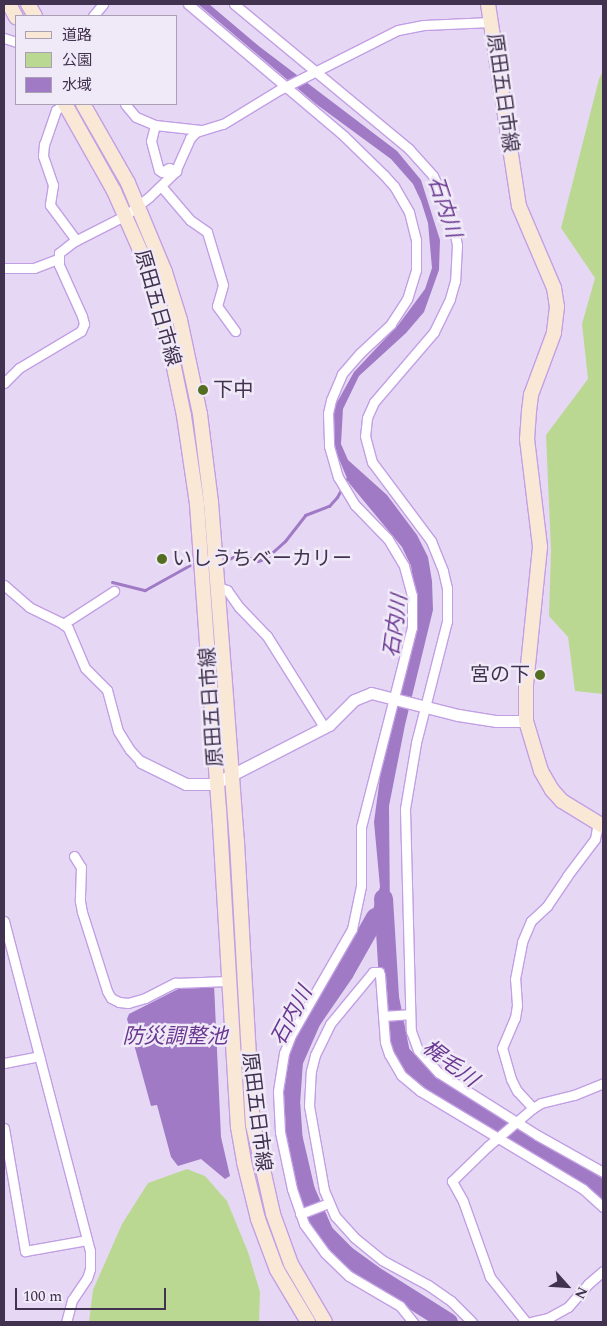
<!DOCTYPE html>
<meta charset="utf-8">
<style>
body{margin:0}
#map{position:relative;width:607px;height:1326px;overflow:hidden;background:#e6d8f5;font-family:Spectral,"Noto Sans JP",serif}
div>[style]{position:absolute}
.green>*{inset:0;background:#bbd892}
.water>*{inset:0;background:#a07ac5}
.stream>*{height:3px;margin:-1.5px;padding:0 1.5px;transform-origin:1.5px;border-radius:1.5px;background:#a07ac5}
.river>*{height:19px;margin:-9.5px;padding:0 9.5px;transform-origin:9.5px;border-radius:9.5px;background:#a07ac5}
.roads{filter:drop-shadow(1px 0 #c29fe4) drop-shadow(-1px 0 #c29fe4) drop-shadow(0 1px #c29fe4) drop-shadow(0 -1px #c29fe4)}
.minor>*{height:9px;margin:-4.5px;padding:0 4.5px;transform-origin:4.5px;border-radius:4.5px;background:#fff}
.tertiary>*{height:11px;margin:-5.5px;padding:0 5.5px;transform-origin:5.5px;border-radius:5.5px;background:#fff}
.secondary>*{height:14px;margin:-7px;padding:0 7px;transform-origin:7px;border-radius:7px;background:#fae8d6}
.dots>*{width:14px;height:14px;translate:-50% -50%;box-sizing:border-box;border:2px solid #f0e9f7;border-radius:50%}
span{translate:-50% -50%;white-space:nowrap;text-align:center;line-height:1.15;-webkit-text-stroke:5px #f0e9f7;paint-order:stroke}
.street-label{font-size:20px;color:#41324f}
.poi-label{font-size:20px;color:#41324f}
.left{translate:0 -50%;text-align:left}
.right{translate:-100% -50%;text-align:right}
.water-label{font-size:21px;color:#693791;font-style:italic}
.frame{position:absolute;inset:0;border:5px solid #41324f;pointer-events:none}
.legend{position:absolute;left:15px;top:15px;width:162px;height:90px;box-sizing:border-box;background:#f0e9f7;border:1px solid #aaa0b4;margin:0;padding:6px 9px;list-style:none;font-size:15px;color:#41324f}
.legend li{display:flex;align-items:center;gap:10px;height:25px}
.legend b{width:25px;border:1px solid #aaa0b4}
.north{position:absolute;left:542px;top:1261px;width:50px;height:50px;-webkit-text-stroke:4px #f0e9f7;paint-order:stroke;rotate:116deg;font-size:14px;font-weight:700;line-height:20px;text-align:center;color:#41324f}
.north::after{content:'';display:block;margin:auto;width:18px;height:22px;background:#41324f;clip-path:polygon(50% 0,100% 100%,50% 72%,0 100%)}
.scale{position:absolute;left:15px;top:1288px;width:151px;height:22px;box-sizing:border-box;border:2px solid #41324f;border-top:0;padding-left:6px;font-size:15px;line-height:18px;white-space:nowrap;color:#41324f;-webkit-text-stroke:4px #f0e9f7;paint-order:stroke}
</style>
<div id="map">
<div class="green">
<div style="clip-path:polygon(603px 71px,603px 694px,575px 691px,568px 637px,549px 616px,551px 550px,546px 435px,588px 379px,582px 324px,595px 278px,561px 228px,599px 79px)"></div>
<div style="clip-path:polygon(187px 1169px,205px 1176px,227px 1201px,248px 1252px,260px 1292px,259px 1322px,89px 1322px,93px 1290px,122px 1224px,148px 1183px)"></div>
</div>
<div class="water">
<div style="clip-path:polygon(198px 4px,209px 4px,260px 47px,397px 151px,421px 180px,440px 240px,439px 270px,424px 312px,406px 333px,359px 376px,343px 409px,341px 444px,348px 460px,387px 495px,417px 535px,428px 557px,432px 581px,433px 610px,405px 725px,389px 806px,390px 918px,354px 945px,372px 913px,380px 887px,374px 822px,381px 770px,413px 643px,418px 610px,411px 566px,402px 547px,349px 483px,334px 447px,332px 428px,335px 406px,354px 372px,399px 324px,425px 289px,432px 268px,428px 223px,421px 201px,413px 184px,391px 159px,316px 104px)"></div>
<div style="clip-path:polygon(214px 984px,221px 1137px,230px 1176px,225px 1179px,201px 1159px,178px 1166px,171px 1157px,157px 1105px,151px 1106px,127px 1019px,129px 1014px,186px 985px)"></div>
</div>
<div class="stream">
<div style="left:229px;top:559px;width:11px;rotate:-27deg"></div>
<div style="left:239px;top:554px;width:20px;rotate:20deg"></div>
<div style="left:258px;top:561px;width:9px;rotate:-21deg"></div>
<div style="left:266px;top:558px;width:25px;rotate:-42deg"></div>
<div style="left:285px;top:541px;width:33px;rotate:-52deg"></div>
<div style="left:305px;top:515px;width:26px;rotate:-21deg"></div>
<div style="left:329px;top:506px;width:12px;rotate:-48deg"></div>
<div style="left:337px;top:497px;width:23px;rotate:-61deg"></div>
<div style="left:112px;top:582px;width:34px;rotate:14deg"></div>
<div style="left:145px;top:590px;width:51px;rotate:-29.1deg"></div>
</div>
<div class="river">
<div style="left:383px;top:898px;width:99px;rotate:86.5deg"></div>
<div style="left:389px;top:997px;width:57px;rotate:78.9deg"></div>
<div style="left:400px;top:1053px;width:38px;rotate:45deg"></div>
<div style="left:427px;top:1080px;width:208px;rotate:32deg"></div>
<div style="left:375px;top:917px;width:63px;rotate:119.4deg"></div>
<div style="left:344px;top:972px;width:58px;rotate:124.5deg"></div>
<div style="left:311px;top:1020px;width:45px;rotate:113.7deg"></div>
<div style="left:293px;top:1061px;width:39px;rotate:94deg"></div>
<div style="left:290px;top:1100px;width:39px;rotate:86deg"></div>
<div style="left:293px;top:1139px;width:52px;rotate:76.8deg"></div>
<div style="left:305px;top:1190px;width:47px;rotate:66.2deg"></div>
<div style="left:324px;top:1233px;width:31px;rotate:45deg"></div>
<div style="left:346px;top:1255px;width:32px;rotate:36deg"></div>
<div style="left:372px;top:1274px;width:90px;rotate:32.3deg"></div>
</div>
<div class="roads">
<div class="minor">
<div style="left:188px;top:4px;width:204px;rotate:40.2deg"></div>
<div style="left:344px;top:136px;width:56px;rotate:44.3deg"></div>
<div style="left:384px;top:175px;width:15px;rotate:48deg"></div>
<div style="left:394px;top:186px;width:30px;rotate:60deg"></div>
<div style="left:409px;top:212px;width:29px;rotate:76deg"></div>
<div style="left:416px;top:240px;width:30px;rotate:90deg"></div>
<div style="left:416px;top:270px;width:30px;rotate:107deg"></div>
<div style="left:407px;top:299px;width:30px;rotate:123deg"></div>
<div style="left:391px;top:324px;width:42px;rotate:136.9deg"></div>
<div style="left:360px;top:353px;width:28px;rotate:131deg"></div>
<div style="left:342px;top:374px;width:28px;rotate:113deg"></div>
<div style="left:331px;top:400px;width:13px;rotate:103deg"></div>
<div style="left:328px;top:413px;width:33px;rotate:88deg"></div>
<div style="left:329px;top:446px;width:32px;rotate:74deg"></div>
<div style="left:338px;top:477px;width:33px;rotate:59deg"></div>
<div style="left:355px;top:505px;width:47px;rotate:45.9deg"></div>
<div style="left:388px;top:539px;width:31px;rotate:59deg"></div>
<div style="left:404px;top:566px;width:31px;rotate:75deg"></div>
<div style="left:412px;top:596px;width:31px;rotate:90deg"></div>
<div style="left:412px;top:627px;width:206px;rotate:104.3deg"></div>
<div style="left:361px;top:827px;width:59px;rotate:90deg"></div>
<div style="left:361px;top:886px;width:44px;rotate:101.8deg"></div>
<div style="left:352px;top:929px;width:122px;rotate:119.9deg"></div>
<div style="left:291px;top:1035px;width:19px;rotate:111deg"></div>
<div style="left:284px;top:1053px;width:39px;rotate:99deg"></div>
<div style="left:278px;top:1092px;width:40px;rotate:87.1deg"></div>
<div style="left:280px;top:1132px;width:58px;rotate:78.1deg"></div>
<div style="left:292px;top:1189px;width:37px;rotate:71deg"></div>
<div style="left:304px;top:1224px;width:36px;rotate:54deg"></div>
<div style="left:325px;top:1253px;width:33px;rotate:44deg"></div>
<div style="left:349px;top:1276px;width:59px;rotate:30.5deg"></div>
<div style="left:400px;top:1306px;width:21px;rotate:51deg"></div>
<div style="left:234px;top:4px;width:227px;rotate:39.6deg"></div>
<div style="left:409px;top:149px;width:36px;rotate:48deg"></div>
<div style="left:433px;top:176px;width:37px;rotate:63deg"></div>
<div style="left:450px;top:209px;width:37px;rotate:79deg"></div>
<div style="left:457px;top:245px;width:36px;rotate:93deg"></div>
<div style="left:455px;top:281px;width:19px;rotate:106deg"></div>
<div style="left:450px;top:299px;width:37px;rotate:116deg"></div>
<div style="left:434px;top:332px;width:92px;rotate:130.6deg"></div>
<div style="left:374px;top:402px;width:17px;rotate:114deg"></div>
<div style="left:367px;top:418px;width:18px;rotate:96deg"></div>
<div style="left:365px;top:436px;width:27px;rotate:75deg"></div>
<div style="left:372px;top:462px;width:99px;rotate:53.2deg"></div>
<div style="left:431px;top:541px;width:32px;rotate:68deg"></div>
<div style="left:443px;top:571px;width:17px;rotate:77deg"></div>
<div style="left:447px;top:588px;width:33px;rotate:90deg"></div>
<div style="left:447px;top:621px;width:126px;rotate:104.3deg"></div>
<div style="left:416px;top:743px;width:67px;rotate:99.5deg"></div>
<div style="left:405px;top:809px;width:222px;rotate:88.5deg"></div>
<div style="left:411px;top:1031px;width:20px;rotate:70deg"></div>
<div style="left:418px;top:1050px;width:31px;rotate:48deg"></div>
<div style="left:439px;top:1073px;width:116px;rotate:32.3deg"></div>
<div style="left:537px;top:1135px;width:76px;rotate:29.3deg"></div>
<div style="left:93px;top:16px;width:16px;rotate:-50deg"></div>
<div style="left:4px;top:38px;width:13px;rotate:18deg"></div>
<div style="left:64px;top:104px;width:10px;rotate:143deg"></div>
<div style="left:56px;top:110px;width:36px;rotate:109deg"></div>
<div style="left:44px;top:144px;width:12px;rotate:95deg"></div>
<div style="left:43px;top:156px;width:31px;rotate:71deg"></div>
<div style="left:53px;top:185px;width:20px;rotate:99deg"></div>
<div style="left:50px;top:205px;width:44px;rotate:53.4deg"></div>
<div style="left:125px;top:104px;width:17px;rotate:50deg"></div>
<div style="left:136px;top:117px;width:21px;rotate:23deg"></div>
<div style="left:155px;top:125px;width:46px;rotate:6.2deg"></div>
<div style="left:155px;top:125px;width:16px;rotate:104deg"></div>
<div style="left:151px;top:141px;width:30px;rotate:75deg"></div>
<div style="left:159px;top:170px;width:4px;rotate:34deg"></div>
<div style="left:162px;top:172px;width:8px;rotate:-30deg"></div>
<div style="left:169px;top:168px;width:8px;rotate:23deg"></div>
<div style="left:161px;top:186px;width:45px;rotate:49.5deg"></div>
<div style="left:190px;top:220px;width:21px;rotate:35deg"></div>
<div style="left:207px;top:232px;width:55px;rotate:73.2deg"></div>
<div style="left:223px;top:285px;width:22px;rotate:106deg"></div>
<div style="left:217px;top:306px;width:31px;rotate:54deg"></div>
<div style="left:4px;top:268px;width:30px"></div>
<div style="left:34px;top:268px;width:26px;rotate:-21deg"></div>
<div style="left:4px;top:383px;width:21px;rotate:-45deg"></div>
<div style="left:19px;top:368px;width:72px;rotate:-30.8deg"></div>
<div style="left:81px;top:331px;width:8px;rotate:-67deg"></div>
<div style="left:84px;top:324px;width:8px;rotate:-104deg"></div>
<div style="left:82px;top:316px;width:56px;rotate:-114.3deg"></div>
<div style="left:59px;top:265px;width:12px;rotate:-90deg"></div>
<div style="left:59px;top:253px;width:18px;rotate:-38deg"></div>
<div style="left:73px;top:242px;width:59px;rotate:-27deg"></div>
<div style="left:126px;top:215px;width:29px;rotate:-38deg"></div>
<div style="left:149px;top:197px;width:36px;rotate:-44deg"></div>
<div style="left:175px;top:172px;width:37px;rotate:-66deg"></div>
<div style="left:190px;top:138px;width:8px;rotate:-45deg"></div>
<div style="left:196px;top:132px;width:28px;rotate:-17deg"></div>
<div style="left:223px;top:124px;width:66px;rotate:-31.3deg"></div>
<div style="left:279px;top:90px;width:133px;rotate:-26.8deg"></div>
<div style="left:398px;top:30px;width:26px;rotate:-11deg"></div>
<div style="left:424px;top:25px;width:67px;rotate:-2.6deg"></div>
<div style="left:4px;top:585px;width:33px;rotate:41deg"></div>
<div style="left:29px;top:607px;width:34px;rotate:26deg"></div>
<div style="left:60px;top:622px;width:10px;rotate:37deg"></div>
<div style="left:68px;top:628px;width:43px;rotate:67deg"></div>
<div style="left:85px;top:668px;width:31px;rotate:45deg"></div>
<div style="left:107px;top:690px;width:42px;rotate:75deg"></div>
<div style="left:118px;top:731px;width:22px;rotate:58deg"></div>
<div style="left:130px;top:750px;width:16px;rotate:47deg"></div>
<div style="left:216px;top:586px;width:12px;rotate:20deg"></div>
<div style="left:227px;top:590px;width:21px;rotate:55deg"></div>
<div style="left:239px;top:607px;width:40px;rotate:46deg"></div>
<div style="left:267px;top:636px;width:107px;rotate:57.9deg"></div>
<div style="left:63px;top:624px;width:61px;rotate:-32.9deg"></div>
<div style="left:74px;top:856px;width:13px;rotate:58deg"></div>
<div style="left:81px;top:867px;width:34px;rotate:92deg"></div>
<div style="left:80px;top:901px;width:11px;rotate:80deg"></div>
<div style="left:82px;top:912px;width:83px;rotate:72.4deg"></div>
<div style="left:107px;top:991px;width:8px;rotate:60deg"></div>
<div style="left:111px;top:998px;width:9px;rotate:27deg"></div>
<div style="left:119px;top:1002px;width:9px;rotate:6deg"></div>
<div style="left:128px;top:1003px;width:18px;rotate:-16deg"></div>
<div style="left:145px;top:998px;width:34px;rotate:-27deg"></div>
<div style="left:175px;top:983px;width:53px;rotate:-2.2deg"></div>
<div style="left:4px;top:921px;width:341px;rotate:75.4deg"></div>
<div style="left:90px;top:1251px;width:18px;rotate:90deg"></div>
<div style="left:90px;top:1269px;width:9px;rotate:108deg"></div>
<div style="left:87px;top:1278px;width:27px;rotate:124deg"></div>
<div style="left:72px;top:1300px;width:23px;rotate:105deg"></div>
<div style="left:383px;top:1016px;width:26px;rotate:-4deg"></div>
<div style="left:4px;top:1063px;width:36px;rotate:-11deg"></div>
<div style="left:533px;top:1108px;width:23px;rotate:-133deg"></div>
<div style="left:517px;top:1091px;width:13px;rotate:-117deg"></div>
<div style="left:511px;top:1079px;width:32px;rotate:-106deg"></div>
<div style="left:502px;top:1048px;width:33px;rotate:-67deg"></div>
<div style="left:515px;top:1018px;width:13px;rotate:-81deg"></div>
<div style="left:517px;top:1005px;width:26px;rotate:-94deg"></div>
<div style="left:515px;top:979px;width:38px;rotate:-79deg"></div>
<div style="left:522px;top:942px;width:23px;rotate:-67deg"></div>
<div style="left:531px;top:921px;width:22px;rotate:-43deg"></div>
<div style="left:547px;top:906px;width:36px;rotate:-56deg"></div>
<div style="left:567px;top:876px;width:46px;rotate:-52.9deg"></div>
<div style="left:595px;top:839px;width:17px;rotate:-80deg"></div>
<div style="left:4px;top:1128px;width:125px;rotate:80.3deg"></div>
<div style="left:25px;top:1251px;width:63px;rotate:-10.1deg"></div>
<div style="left:300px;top:1214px;width:31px;rotate:-21deg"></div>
<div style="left:472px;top:1322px;width:30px;rotate:-135deg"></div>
<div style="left:451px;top:1301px;width:28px;rotate:-145deg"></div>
<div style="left:428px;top:1285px;width:52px;rotate:-151.5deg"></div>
<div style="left:382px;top:1260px;width:36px;rotate:-141deg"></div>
<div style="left:354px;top:1237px;width:28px;rotate:-132deg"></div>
<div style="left:335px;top:1216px;width:28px;rotate:-113deg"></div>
<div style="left:324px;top:1190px;width:85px;rotate:-100.1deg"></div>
<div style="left:309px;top:1106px;width:35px;rotate:-87deg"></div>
<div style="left:311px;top:1071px;width:16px;rotate:-76deg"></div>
<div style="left:315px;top:1055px;width:34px;rotate:-64deg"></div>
<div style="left:330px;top:1024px;width:67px;rotate:-50.4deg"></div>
<div style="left:373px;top:972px;width:6px"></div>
<div style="left:379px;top:972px;width:3px;rotate:72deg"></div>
<div style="left:380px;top:975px;width:67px;rotate:85.7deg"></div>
<div style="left:385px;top:1042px;width:13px;rotate:72deg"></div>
<div style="left:389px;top:1054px;width:24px;rotate:60deg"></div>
<div style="left:401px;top:1075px;width:25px;rotate:40deg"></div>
<div style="left:420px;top:1091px;width:190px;rotate:31deg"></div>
<div style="left:583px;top:1189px;width:27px;rotate:42deg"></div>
<div style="left:526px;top:1322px;width:58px;rotate:-128.7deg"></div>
<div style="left:490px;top:1277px;width:81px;rotate:-109.6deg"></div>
<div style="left:463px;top:1201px;width:23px;rotate:-119deg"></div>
<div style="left:452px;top:1181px;width:50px;rotate:-44.2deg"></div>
<div style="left:488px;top:1146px;width:59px;rotate:-40.2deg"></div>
<div style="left:533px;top:1108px;width:9px;rotate:-32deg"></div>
<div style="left:541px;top:1103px;width:34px;rotate:-14deg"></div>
<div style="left:574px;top:1095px;width:31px;rotate:-22deg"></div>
<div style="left:531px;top:1322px;width:17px;rotate:-13deg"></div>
<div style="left:548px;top:1318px;width:23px;rotate:-29deg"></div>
<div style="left:568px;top:1307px;width:30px;rotate:-49deg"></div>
<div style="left:588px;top:1284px;width:20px;rotate:-41deg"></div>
</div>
<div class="tertiary">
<div style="left:141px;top:762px;width:50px;rotate:26.1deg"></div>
<div style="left:186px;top:784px;width:28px"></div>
<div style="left:214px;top:784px;width:129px;rotate:-27.2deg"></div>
<div style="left:329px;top:725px;width:35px;rotate:-45deg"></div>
<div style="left:354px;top:700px;width:18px;rotate:-22deg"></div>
<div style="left:371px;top:693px;width:90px;rotate:14.2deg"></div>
<div style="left:458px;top:715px;width:39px;rotate:9deg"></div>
<div style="left:497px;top:721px;width:29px"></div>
</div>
<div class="secondary">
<div style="left:9px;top:4px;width:15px;rotate:62deg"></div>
<div style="left:28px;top:4px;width:14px;rotate:60deg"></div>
<div style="left:488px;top:4px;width:204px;rotate:81.3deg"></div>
<div style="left:519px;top:206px;width:89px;rotate:66.9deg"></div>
<div style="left:554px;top:288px;width:19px;rotate:81deg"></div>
<div style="left:557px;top:307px;width:26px;rotate:97deg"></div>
<div style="left:554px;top:333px;width:66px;rotate:110.4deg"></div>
<div style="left:531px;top:395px;width:16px;rotate:97deg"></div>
<div style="left:529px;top:411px;width:28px;rotate:94deg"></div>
<div style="left:527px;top:439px;width:109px;rotate:83.1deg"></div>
<div style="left:540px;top:547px;width:138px;rotate:95.8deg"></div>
<div style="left:526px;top:684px;width:37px;rotate:90deg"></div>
<div style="left:526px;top:721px;width:52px;rotate:73.3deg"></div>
<div style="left:541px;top:771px;width:22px;rotate:60deg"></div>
<div style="left:552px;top:790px;width:15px;rotate:48deg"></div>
<div style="left:562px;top:801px;width:48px;rotate:31.4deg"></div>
<div style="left:65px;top:104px;width:100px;rotate:60.6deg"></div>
<div style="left:114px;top:191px;width:94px;rotate:66.2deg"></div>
<div style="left:152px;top:277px;width:49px;rotate:74.5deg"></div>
<div style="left:165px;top:324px;width:94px;rotate:78.3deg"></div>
<div style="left:184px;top:416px;width:89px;rotate:81.6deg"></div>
<div style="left:197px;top:504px;width:305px;rotate:85.9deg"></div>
<div style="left:219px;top:808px;width:320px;rotate:86.6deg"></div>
<div style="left:238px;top:1127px;width:36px;rotate:80deg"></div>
<div style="left:244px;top:1162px;width:59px;rotate:76.2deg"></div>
<div style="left:258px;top:1219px;width:54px;rotate:69.6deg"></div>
<div style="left:277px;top:1270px;width:61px;rotate:59.2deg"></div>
<div style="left:83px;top:104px;width:91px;rotate:60.3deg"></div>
<div style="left:128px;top:183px;width:96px;rotate:67.4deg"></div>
<div style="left:165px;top:272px;width:50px;rotate:72.6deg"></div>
<div style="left:180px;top:320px;width:96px;rotate:78deg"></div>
<div style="left:200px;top:414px;width:89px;rotate:82.9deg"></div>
<div style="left:211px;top:502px;width:169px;rotate:85.6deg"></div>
<div style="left:224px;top:670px;width:172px;rotate:85.7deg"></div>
<div style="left:237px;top:842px;width:283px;rotate:86.8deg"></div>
<div style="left:253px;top:1125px;width:91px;rotate:77.3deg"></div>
<div style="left:273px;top:1214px;width:53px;rotate:70.2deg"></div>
<div style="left:291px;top:1264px;width:67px;rotate:59.6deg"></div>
</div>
</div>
<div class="dots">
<div style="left:203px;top:390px;background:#536e21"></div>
<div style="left:162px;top:559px;background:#536e21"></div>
<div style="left:540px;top:675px;background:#536e21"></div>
</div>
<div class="street-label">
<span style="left:502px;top:93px;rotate:82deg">原田五日市線</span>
<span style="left:157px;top:308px;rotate:74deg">原田五日市線</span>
<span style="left:212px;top:707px;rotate:-94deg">原田五日市線</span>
<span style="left:256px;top:1112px;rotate:83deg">原田五日市線</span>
</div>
<div class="poi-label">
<span class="left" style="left:213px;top:390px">下中</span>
<span class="left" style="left:172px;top:559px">いしうちベーカリー</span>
<span class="right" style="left:530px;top:675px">宮の下</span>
</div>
<div class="water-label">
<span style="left:444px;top:207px;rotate:72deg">石内川</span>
<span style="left:396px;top:626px;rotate:-82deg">石内川</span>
<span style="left:292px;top:1016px;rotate:-62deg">石内川</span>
<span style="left:175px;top:1037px">防災調整池</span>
<span style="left:450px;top:1064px;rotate:37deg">梶毛川</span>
</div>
<div class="frame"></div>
<ul class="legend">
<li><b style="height:6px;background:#fae8d6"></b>道路</li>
<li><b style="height:14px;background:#bbd892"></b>公園</li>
<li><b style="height:14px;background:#a07ac5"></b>水域</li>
</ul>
<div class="north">N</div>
<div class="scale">100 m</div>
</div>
